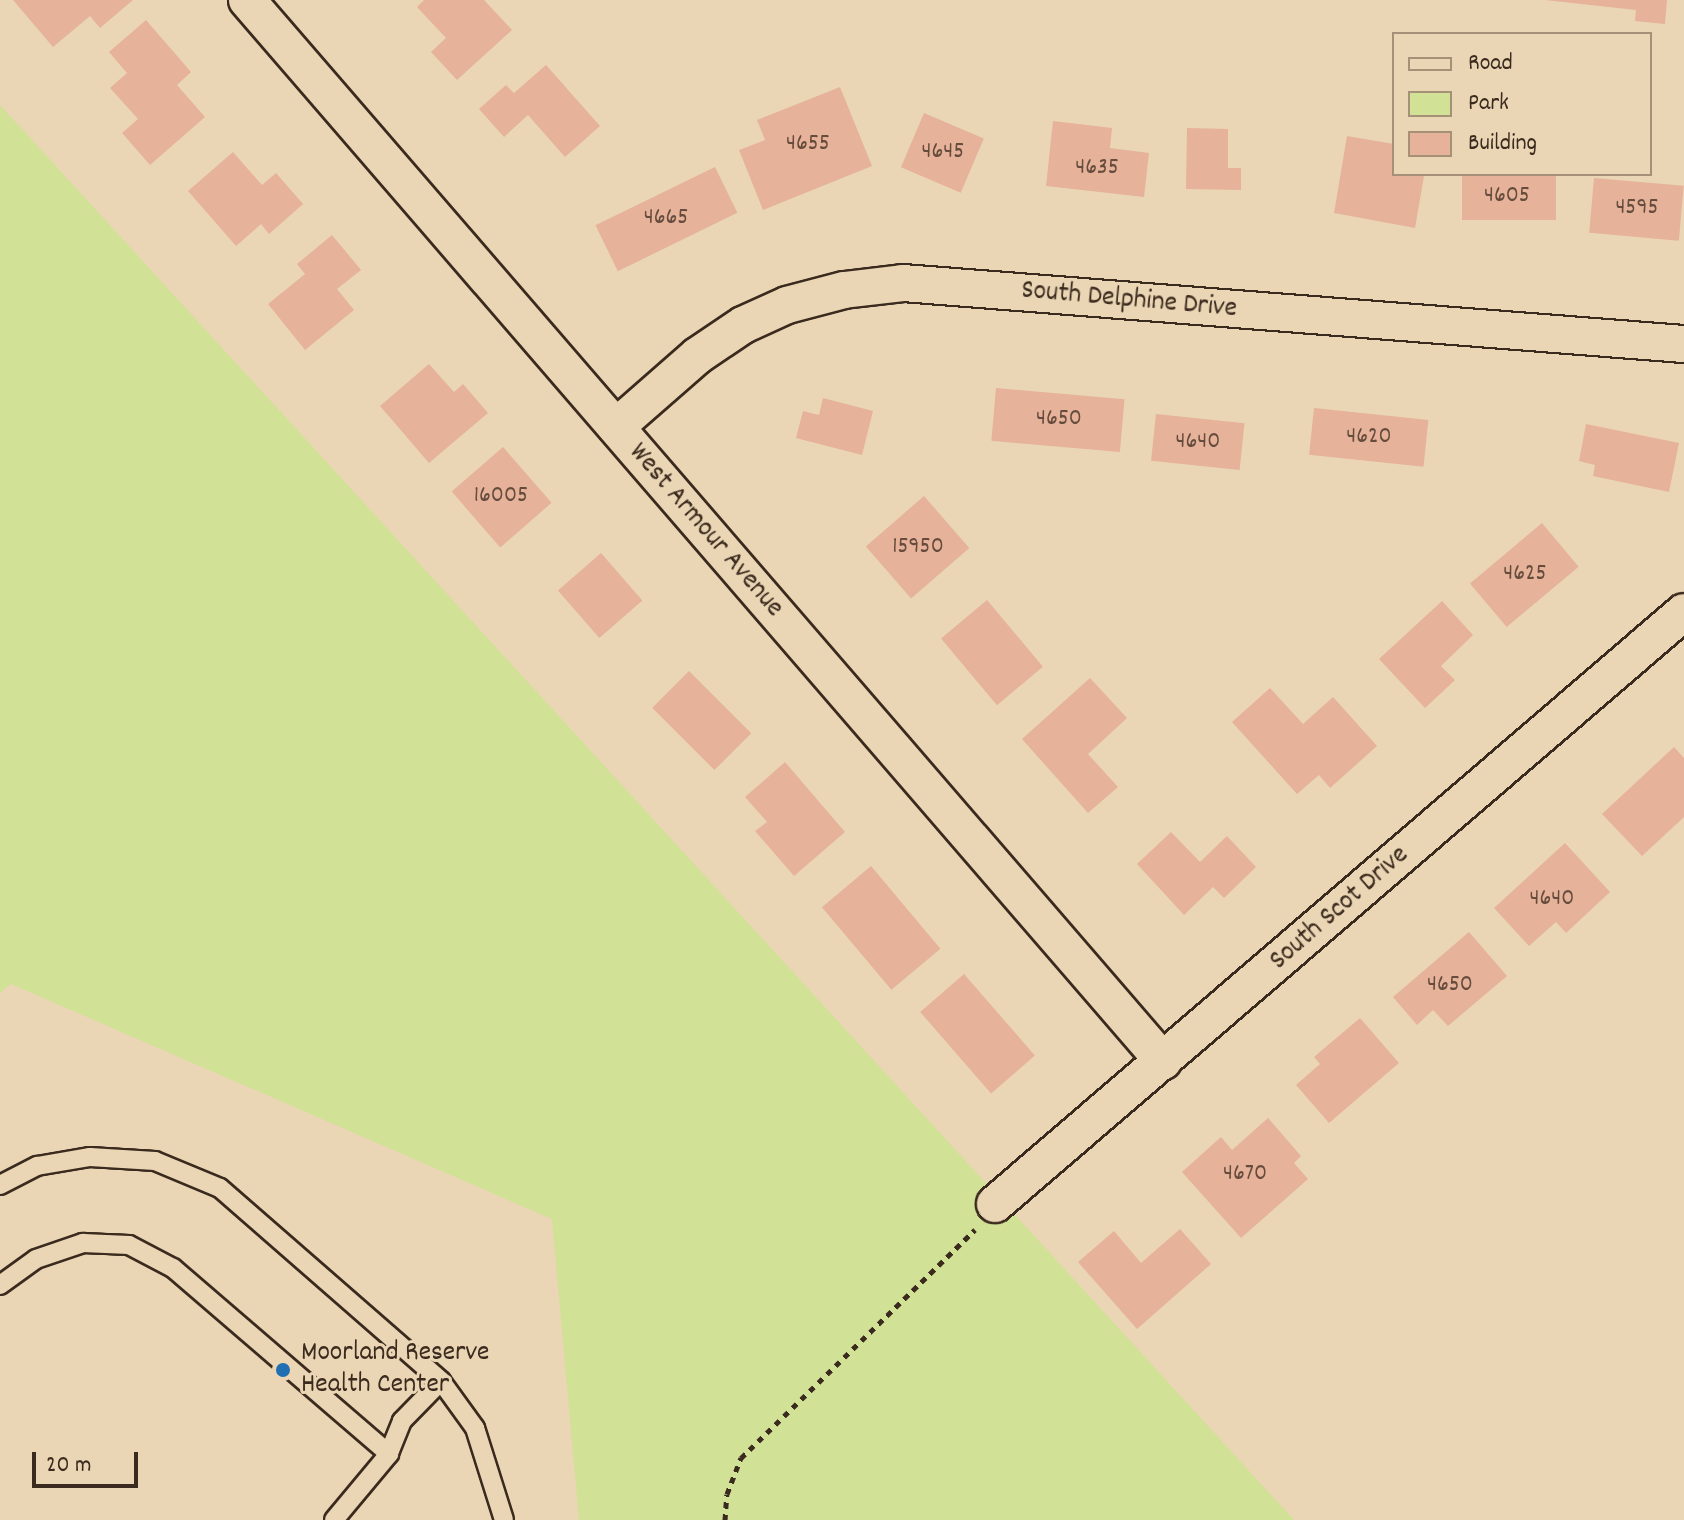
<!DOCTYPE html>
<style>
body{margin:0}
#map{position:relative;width:1684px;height:1520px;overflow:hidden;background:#ead6b4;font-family:Dekko,sans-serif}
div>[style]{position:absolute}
.green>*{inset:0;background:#d1e195}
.building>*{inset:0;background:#e6b299;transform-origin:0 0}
.path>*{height:5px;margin-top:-2.5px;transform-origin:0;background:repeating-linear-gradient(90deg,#3b2a1e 0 6px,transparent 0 12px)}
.roads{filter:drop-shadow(2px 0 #3b2a1e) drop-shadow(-2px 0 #3b2a1e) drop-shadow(0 2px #3b2a1e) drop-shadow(0 -2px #3b2a1e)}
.lane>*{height:18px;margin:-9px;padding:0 9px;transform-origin:9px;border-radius:9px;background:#ead6b4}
.street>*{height:36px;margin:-18px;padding:0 18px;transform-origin:18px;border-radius:18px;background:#ead6b4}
.dots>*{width:22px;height:22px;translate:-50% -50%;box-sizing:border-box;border:4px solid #ead6b4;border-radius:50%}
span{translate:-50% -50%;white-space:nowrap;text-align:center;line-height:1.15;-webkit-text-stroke:6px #ead6b4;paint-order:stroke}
.number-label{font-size:24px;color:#664c3d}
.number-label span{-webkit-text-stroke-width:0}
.street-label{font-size:28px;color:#3b2a1e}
.poi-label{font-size:28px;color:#3b2a1e}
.left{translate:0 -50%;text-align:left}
.legend{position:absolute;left:1392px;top:32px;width:260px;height:144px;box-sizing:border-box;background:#ead6b4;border:2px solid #a49178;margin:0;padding:10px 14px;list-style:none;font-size:24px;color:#3b2a1e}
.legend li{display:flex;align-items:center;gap:16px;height:40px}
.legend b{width:40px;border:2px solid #a49178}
.scale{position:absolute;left:32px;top:1452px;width:106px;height:36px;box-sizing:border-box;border:4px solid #3b2a1e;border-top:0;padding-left:10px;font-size:24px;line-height:28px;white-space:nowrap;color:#3b2a1e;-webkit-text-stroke:6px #ead6b4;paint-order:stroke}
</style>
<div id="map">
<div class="green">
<div style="clip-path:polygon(0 105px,1294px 1520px,579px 1520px,552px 1219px,11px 984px,0 993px)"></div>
</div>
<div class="building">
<div style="clip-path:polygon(13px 0,133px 0,100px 28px,90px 16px,53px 47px)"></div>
<div style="clip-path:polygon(424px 0,484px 0,512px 30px,457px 80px,431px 52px,446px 38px,417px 7px)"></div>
<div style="clip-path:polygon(1545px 0,1667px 0,1665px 24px,1635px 21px,1636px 10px)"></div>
<div style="clip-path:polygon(146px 20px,191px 72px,177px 85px,205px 117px,150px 165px,122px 133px,138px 119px,110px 88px,127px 73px,109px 52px)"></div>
<div style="clip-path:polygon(546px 65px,600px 126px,565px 157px,528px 115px,504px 137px,479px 109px,506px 85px,514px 93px)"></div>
<div style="clip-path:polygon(840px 87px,872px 166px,763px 210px,739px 150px,765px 140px,757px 120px)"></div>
<div style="left:924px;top:113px;width:65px;height:59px;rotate:23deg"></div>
<div style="clip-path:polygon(1053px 121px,1112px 128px,1110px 148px,1149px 153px,1144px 197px,1046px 186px)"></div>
<div style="clip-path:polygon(1187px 128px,1228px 129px,1228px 168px,1241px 168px,1241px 190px,1186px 189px)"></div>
<div style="clip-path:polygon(1347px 136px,1394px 144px,1394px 174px,1424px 176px,1415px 228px,1334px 213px)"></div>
<div style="clip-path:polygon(233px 152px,262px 185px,276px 173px,303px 204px,269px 234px,261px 224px,236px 246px,188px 191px)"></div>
<div style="left:715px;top:167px;width:51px;height:133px;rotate:64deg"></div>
<div style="left:1462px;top:174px;width:94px;height:46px"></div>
<div style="left:1594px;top:178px;width:90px;height:55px;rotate:5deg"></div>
<div style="clip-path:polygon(332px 235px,361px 270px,337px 289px,354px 310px,305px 350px,268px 304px,305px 274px,297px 264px)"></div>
<div style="clip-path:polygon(429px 364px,454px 392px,463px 384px,488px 413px,429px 463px,380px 406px)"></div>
<div style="left:996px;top:388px;width:129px;height:53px;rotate:5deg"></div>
<div style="clip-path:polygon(823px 398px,873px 411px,862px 455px,796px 438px,803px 411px,819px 415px)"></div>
<div style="left:1314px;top:408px;width:115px;height:47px;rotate:6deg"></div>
<div style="left:1156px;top:414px;width:89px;height:47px;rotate:6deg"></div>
<div style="clip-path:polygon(1586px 424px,1679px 443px,1669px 492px,1593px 476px,1595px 465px,1579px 461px)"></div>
<div style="left:503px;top:447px;width:74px;height:68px;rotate:49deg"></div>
<div style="left:924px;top:496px;width:69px;height:77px;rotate:49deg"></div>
<div style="left:1542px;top:523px;width:57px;height:94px;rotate:50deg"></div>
<div style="left:601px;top:553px;width:63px;height:57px;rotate:49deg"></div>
<div style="left:987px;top:600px;width:87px;height:60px;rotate:50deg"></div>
<div style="clip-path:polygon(1442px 601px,1473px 635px,1441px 666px,1455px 680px,1425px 708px,1379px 659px)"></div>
<div style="left:689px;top:671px;width:88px;height:52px;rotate:45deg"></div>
<div style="clip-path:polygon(1090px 678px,1127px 718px,1088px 754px,1118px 787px,1088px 813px,1022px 739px)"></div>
<div style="clip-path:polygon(1270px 688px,1303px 724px,1333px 697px,1377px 746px,1330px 788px,1319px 775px,1297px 794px,1232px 722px)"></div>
<div style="clip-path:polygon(1674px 747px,1684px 758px,1684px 817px,1642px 856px,1602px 814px)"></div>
<div style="clip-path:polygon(785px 762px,845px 832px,794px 876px,755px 831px,767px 822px,745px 797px)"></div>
<div style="clip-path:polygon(1171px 832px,1200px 862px,1227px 836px,1256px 867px,1224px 898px,1213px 887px,1184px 915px,1137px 864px)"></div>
<div style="clip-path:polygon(1565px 843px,1610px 892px,1566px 933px,1556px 922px,1529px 946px,1494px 908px)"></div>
<div style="left:871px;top:866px;width:108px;height:64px;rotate:50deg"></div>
<div style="clip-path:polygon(1469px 932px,1507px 976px,1448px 1026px,1433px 1010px,1417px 1025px,1393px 997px)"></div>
<div style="left:964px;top:974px;width:108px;height:58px;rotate:49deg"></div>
<div style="clip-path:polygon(1360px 1018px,1399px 1063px,1329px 1123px,1296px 1085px,1320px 1064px,1314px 1057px)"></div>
<div style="clip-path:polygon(1268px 1118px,1301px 1156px,1294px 1163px,1308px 1179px,1241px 1238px,1182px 1172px,1221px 1137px,1232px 1150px)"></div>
<div style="clip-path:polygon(1180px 1229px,1211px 1264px,1137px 1329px,1078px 1262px,1114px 1231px,1141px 1263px)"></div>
</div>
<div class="path">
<div style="left:725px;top:1520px;width:26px;rotate:-86deg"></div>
<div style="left:727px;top:1494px;width:39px;rotate:-69deg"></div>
<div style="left:741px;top:1458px;width:327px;rotate:-44.3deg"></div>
</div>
<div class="roads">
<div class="lane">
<div style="left:0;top:1185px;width:42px;rotate:-27.2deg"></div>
<div style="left:37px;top:1166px;width:54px;rotate:-9.6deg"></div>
<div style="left:90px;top:1157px;width:65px;rotate:3.5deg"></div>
<div style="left:155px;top:1161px;width:70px;rotate:22.6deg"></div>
<div style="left:220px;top:1188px;width:293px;rotate:41.1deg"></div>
<div style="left:441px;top:1381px;width:56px;rotate:134.3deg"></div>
<div style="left:402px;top:1421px;width:35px;rotate:112deg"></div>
<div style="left:389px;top:1454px;width:86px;rotate:129.8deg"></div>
<div style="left:0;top:1285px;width:44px;rotate:-35.8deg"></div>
<div style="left:36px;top:1259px;width:50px;rotate:-18.8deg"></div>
<div style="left:83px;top:1243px;width:46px;rotate:2.5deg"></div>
<div style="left:129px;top:1245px;width:50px;rotate:27.6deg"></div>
<div style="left:173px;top:1268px;width:285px;rotate:40.7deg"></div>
<div style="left:441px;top:1381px;width:58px;rotate:54.1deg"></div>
<div style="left:475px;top:1428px;width:96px;rotate:72.5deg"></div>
</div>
<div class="street">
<div style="left:247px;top:0;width:1402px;rotate:49.19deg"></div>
<div style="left:616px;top:427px;width:108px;rotate:-41.2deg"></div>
<div style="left:697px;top:356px;width:55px;rotate:-34deg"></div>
<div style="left:743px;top:325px;width:48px;rotate:-24.4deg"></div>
<div style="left:787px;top:305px;width:59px;rotate:-14.7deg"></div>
<div style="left:844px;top:290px;width:59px;rotate:-6.8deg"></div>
<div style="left:903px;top:283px;width:783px;rotate:4.47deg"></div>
<div style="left:995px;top:1204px;width:908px;rotate:-40.67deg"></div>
</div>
</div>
<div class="dots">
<div style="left:283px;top:1370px;background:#1f6fb2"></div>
</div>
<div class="number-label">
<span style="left:808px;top:145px">4655</span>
<span style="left:943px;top:153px">4645</span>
<span style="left:1097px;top:169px">4635</span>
<span style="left:1507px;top:197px">4605</span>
<span style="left:1637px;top:209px">4595</span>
<span style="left:666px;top:219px">4665</span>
<span style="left:1059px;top:420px">4650</span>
<span style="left:1369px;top:438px">4620</span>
<span style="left:1198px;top:443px">4640</span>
<span style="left:501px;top:497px">16005</span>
<span style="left:918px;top:548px">15950</span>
<span style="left:1525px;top:575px">4625</span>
<span style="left:1552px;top:900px">4640</span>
<span style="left:1450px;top:986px">4650</span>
<span style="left:1245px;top:1175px">4670</span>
</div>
<div class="street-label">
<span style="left:1129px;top:301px;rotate:5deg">South Delphine Drive</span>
<span style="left:705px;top:531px;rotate:49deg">West Armour Avenue</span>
<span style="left:1340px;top:909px;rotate:-41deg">South Scot Drive</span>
</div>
<div class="poi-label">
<span class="left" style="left:301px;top:1370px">Moorland Reserve<br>Health Center</span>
</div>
<ul class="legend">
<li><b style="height:10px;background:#ead6b4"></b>Road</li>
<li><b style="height:22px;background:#d1e195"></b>Park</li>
<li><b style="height:22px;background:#e6b299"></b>Building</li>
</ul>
<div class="scale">20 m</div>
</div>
